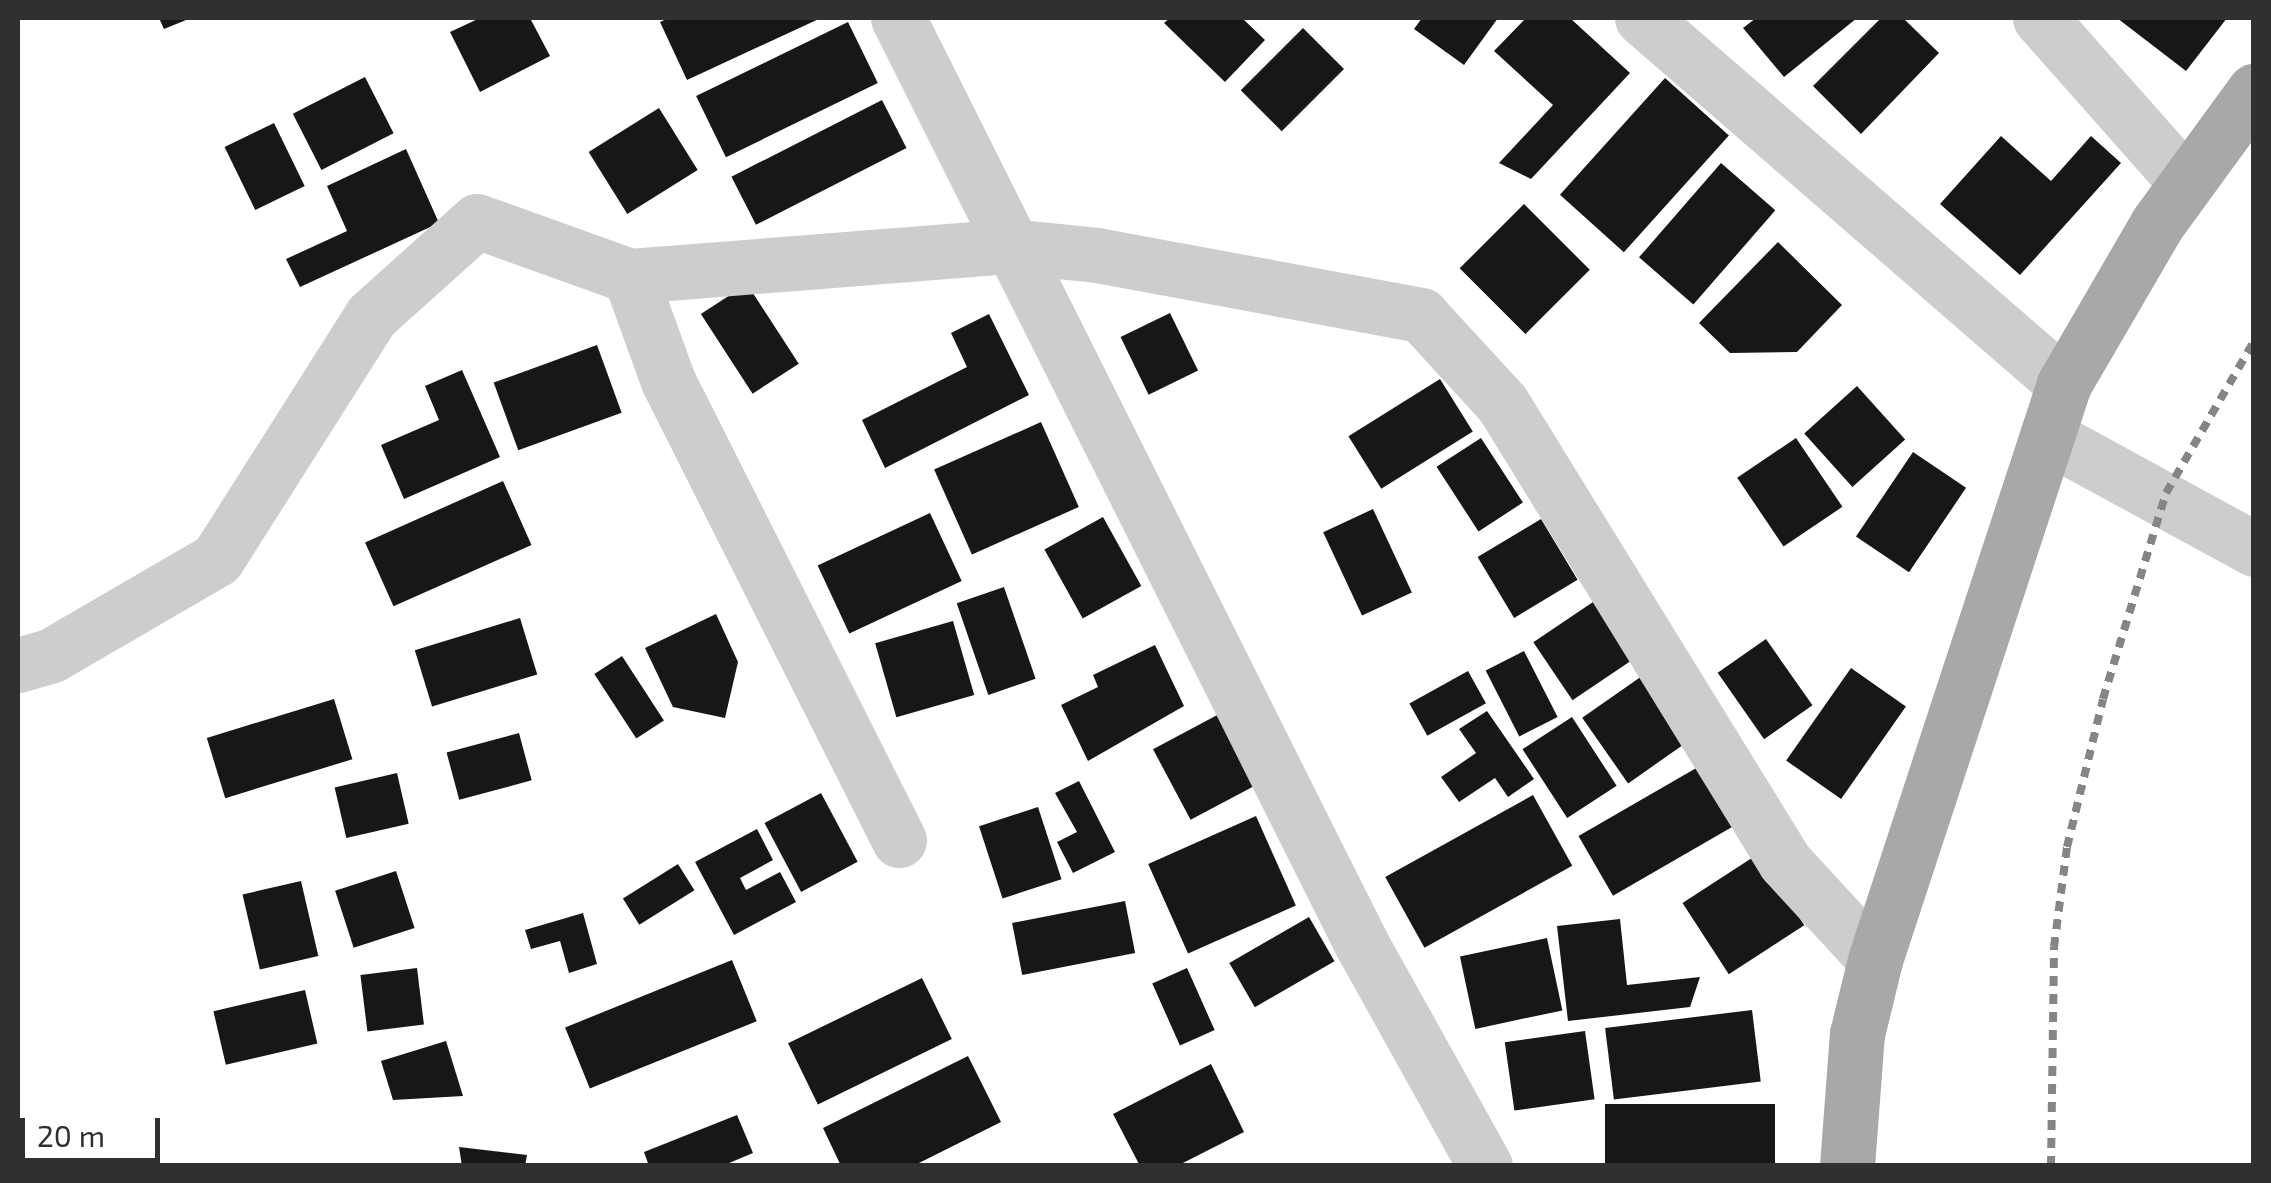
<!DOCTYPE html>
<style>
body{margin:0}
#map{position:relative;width:2271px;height:1183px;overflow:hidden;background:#fff;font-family:"Exo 2",sans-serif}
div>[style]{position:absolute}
.building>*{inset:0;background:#171717;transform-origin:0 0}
.minor>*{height:55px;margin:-27.5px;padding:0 27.5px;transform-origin:27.5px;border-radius:27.5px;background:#cdcdcd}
.major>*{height:55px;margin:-27.5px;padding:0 27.5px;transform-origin:27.5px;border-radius:27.5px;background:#a8a8a8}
.rail>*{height:8px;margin-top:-4px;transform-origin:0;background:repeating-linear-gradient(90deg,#858585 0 10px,transparent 0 18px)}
span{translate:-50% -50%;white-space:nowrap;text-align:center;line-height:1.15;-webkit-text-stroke:10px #fff;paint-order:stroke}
.frame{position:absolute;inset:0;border:20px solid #303030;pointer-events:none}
.scale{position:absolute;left:20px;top:1118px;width:140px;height:45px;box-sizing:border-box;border:5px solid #303030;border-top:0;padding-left:12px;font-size:30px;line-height:35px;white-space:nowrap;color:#303030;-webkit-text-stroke:8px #fff;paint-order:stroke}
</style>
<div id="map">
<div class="building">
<div style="clip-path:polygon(159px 18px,191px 18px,164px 29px)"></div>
<div style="clip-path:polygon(480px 18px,530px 18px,550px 56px,480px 92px,450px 32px)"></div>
<div style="clip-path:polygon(669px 18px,821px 18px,687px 80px,660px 22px)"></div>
<div style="clip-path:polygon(1170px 18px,1242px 18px,1265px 40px,1225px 82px,1164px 23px)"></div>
<div style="clip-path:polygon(1422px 18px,1498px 18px,1464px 65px,1414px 29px)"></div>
<div style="clip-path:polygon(1526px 18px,1570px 18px,1630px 73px,1531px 179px,1499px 163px,1553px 105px,1494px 51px)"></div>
<div style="clip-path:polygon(1756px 18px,1857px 18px,1784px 77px,1743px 28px)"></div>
<div style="clip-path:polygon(1881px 18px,1903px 18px,1939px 53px,1861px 134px,1813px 86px)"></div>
<div style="clip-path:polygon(2117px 18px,2227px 18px,2186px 71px)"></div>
<div style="left:848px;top:22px;width:68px;height:169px;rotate:64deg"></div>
<div style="left:1303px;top:28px;width:58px;height:88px;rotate:45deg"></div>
<div style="left:365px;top:77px;width:63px;height:81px;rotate:63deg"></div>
<div style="left:1665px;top:78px;width:86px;height:157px;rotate:42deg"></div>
<div style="left:882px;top:100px;width:54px;height:169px;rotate:63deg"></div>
<div style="left:659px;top:108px;width:73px;height:83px;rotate:58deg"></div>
<div style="left:274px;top:123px;width:70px;height:55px;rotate:64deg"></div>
<div style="clip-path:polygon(2001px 136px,2051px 181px,2091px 136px,2121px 163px,2020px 275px,1940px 204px)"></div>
<div style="clip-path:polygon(406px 149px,439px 223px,300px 287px,286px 259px,347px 231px,327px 186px)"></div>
<div style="left:1721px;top:163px;width:72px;height:125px;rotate:41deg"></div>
<div style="left:1524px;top:204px;width:93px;height:91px;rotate:45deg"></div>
<div style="clip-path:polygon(1778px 242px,1842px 305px,1797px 352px,1730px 353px,1699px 323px)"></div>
<div style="left:747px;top:284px;width:95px;height:55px;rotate:57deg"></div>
<div style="left:1170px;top:313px;width:64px;height:55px;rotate:64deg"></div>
<div style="clip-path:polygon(989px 314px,1029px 395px,885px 468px,862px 420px,967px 367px,951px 333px)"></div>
<div style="left:597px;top:345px;width:72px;height:110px;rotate:70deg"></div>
<div style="clip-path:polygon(462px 370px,500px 457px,404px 499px,381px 445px,439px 420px,425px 386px)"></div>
<div style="left:1440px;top:379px;width:62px;height:108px;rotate:58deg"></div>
<div style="left:1857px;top:386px;width:72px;height:71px;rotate:48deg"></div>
<div style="left:1041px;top:422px;width:93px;height:117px;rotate:66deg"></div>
<div style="left:1481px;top:438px;width:77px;height:53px;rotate:57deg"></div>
<div style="left:1796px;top:438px;width:83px;height:71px;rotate:56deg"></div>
<div style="left:1913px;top:452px;width:64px;height:102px;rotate:34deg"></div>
<div style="left:503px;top:481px;width:70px;height:151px;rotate:66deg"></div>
<div style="left:1373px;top:509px;width:92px;height:55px;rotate:65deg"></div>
<div style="left:930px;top:513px;width:75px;height:124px;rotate:65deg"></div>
<div style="left:1103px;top:517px;width:79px;height:67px;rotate:61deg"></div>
<div style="left:1541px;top:519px;width:71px;height:74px;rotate:59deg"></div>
<div style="left:1004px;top:587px;width:97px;height:50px;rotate:71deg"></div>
<div style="left:1593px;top:602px;width:70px;height:72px;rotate:56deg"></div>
<div style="clip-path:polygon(716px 614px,738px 662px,725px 718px,673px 707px,645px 648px)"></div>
<div style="left:520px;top:618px;width:59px;height:110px;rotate:73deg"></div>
<div style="left:953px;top:621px;width:77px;height:81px;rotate:74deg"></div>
<div style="left:1766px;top:639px;width:81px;height:59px;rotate:55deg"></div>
<div style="clip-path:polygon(1155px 645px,1184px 706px,1088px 761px,1061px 705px,1098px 687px,1093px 675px)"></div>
<div style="left:1524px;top:651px;width:74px;height:43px;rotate:63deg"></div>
<div style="left:622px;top:656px;width:77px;height:33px;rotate:57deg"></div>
<div style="left:1851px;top:668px;width:67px;height:113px;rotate:35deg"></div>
<div style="left:1468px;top:671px;width:37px;height:67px;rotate:61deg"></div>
<div style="left:1642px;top:676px;width:80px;height:73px;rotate:55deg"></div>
<div style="left:334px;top:699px;width:63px;height:133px;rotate:73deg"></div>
<div style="clip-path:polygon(1487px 711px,1534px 779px,1508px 797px,1495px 778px,1459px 802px,1441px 777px,1476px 753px,1459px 729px)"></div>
<div style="left:1221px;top:713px;width:80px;height:77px;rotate:62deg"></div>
<div style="left:1572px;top:717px;width:82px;height:59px;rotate:57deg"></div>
<div style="left:519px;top:733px;width:49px;height:75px;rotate:75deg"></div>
<div style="left:1698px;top:767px;width:69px;height:138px;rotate:60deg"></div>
<div style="left:397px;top:773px;width:52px;height:64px;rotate:77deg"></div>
<div style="clip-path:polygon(1079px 781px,1115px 852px,1073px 873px,1057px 842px,1077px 832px,1055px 793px)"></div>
<div style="left:821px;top:793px;width:78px;height:64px;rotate:62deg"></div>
<div style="left:1533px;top:795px;width:81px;height:169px;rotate:61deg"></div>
<div style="left:1038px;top:807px;width:76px;height:62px;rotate:72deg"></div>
<div style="left:1256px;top:816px;width:98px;height:118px;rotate:66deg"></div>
<div style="clip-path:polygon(757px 829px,773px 860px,740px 878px,746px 890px,780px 872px,796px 902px,734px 935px,695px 862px)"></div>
<div style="left:1758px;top:854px;width:85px;height:90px;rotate:57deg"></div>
<div style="left:678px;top:864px;width:31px;height:65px;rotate:58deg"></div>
<div style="left:396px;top:871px;width:60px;height:64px;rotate:72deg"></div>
<div style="left:301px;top:881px;width:77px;height:60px;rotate:77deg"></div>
<div style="left:1125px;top:901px;width:53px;height:115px;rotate:79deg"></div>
<div style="clip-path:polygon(583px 913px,597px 964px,569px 973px,560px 941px,531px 949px,525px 930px)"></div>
<div style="left:1309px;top:917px;width:51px;height:92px;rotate:60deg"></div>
<div style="clip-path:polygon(1620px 919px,1627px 985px,1700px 977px,1690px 1007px,1568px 1021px,1557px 926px)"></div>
<div style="left:1547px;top:938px;width:74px;height:89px;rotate:78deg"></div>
<div style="left:732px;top:960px;width:66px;height:180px;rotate:68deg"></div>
<div style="left:417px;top:968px;width:57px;height:57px;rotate:83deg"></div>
<div style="left:1187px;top:968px;width:68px;height:38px;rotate:66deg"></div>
<div style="left:922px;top:978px;width:68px;height:149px;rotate:64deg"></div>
<div style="left:305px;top:990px;width:55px;height:94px;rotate:77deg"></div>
<div style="left:1752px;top:1010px;width:72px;height:148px;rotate:83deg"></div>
<div style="left:1585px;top:1031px;width:69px;height:81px;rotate:82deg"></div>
<div style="clip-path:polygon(446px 1041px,463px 1096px,393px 1100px,381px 1061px)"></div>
<div style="clip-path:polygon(968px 1056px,1001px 1122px,913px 1166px,841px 1166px,823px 1128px)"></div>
<div style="clip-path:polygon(1211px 1064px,1244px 1132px,1177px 1166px,1140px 1166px,1113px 1114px)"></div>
<div style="left:1775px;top:1104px;width:62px;height:170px;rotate:90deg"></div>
<div style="clip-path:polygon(737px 1115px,753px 1153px,722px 1166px,649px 1166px,644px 1152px)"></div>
<div style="clip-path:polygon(459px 1147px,527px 1155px,525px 1166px,462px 1166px)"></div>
</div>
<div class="minor">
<div style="left:898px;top:18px;width:1034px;rotate:63.41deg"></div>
<div style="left:1361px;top:943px;width:255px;rotate:60.9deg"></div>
<div style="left:1642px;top:18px;width:559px;rotate:40.94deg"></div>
<div style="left:2040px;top:18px;width:217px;rotate:48.5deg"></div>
<div style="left:630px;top:276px;width:112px;rotate:70.1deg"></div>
<div style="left:668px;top:381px;width:514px;rotate:63.29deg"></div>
<div style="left:2047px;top:436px;width:236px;rotate:28.6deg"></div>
<div style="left:18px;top:665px;width:35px;rotate:-16deg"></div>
<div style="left:52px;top:655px;width:191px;rotate:-30.2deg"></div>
<div style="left:217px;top:559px;width:288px;rotate:-57.6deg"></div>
<div style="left:371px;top:316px;width:142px;rotate:-41.9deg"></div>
<div style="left:477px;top:221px;width:163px;rotate:19.8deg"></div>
<div style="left:630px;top:276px;width:380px;rotate:-4.5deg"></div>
<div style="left:1009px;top:246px;width:88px;rotate:5.8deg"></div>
<div style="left:1097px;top:255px;width:330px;rotate:10.5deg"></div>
<div style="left:1421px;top:315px;width:120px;rotate:47.4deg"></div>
<div style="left:1502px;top:403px;width:539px;rotate:58.34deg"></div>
<div style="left:1785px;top:862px;width:133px;rotate:47.4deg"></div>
</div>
<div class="major">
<div style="left:1847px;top:1166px;width:132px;rotate:-85.7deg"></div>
<div style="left:1857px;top:1034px;width:76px;rotate:-76.3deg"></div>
<div style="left:1875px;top:960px;width:606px;rotate:-71.83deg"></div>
<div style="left:2064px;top:384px;width:185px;rotate:-59.8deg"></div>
<div style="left:2157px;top:224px;width:165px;rotate:-53.9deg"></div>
</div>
<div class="rail">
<div style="left:2051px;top:1166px;width:219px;rotate:-89.2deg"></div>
<div style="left:2054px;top:947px;width:101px;rotate:-82.6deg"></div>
<div style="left:2067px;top:847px;width:152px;rotate:-76.3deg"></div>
<div style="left:2103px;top:699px;width:215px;rotate:-73deg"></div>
<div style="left:2166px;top:493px;width:176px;rotate:-59.9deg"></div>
</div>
<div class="frame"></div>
<div class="scale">20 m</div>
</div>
